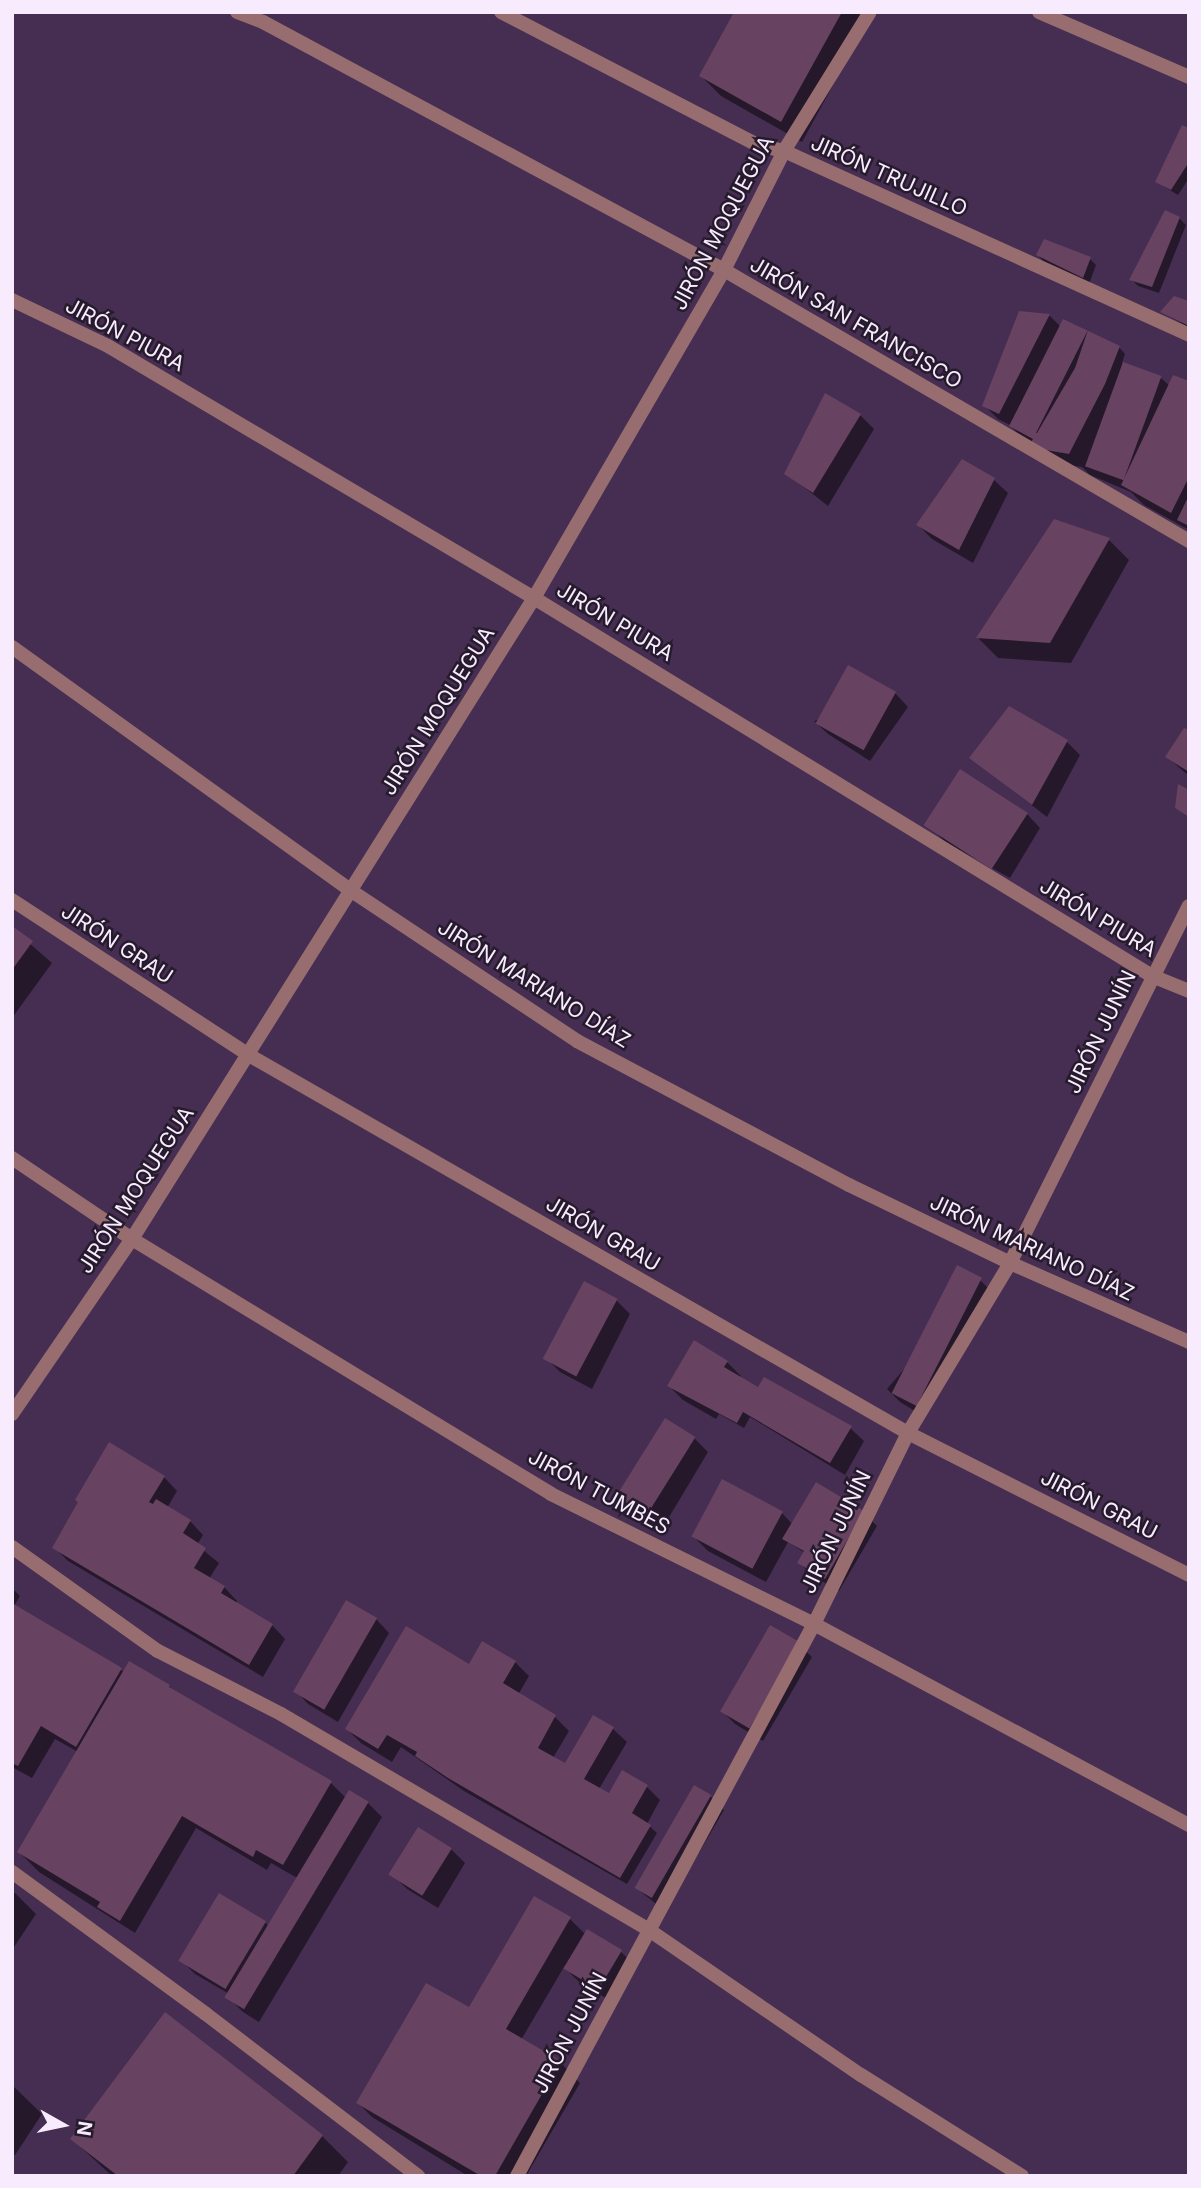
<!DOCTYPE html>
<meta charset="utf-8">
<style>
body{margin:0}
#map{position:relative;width:1201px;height:2188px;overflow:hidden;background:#462e52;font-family:Inter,sans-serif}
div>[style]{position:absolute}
.shadow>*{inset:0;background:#0007}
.building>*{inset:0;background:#684261;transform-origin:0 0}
.street>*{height:14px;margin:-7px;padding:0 7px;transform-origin:7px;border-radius:7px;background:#976d70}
span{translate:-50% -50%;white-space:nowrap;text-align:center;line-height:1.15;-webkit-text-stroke:5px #261b2c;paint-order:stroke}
.street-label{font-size:21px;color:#f7ebfd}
.frame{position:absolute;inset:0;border:14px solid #f7ebfd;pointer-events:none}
.north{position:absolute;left:28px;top:2090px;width:70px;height:70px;-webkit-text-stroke:5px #261b2c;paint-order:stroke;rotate:99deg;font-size:19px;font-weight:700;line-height:28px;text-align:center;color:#f7ebfd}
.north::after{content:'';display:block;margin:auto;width:24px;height:32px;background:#f7ebfd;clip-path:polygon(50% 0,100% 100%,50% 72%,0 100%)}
</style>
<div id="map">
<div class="shadow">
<div style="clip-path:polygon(736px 12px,873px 12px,802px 142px,721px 96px,701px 76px)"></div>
<div style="clip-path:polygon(1189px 129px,1189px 178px,1178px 195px,1157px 182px)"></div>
<div style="clip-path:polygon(1179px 218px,1186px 225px,1159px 293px,1138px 286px,1131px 279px)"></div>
<div style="clip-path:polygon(1038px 255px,1090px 259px,1096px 265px,1089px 284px,1044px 262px)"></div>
<div style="clip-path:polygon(1189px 302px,1189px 328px,1163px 312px)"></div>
<div style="clip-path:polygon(1049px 315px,1061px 327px,1087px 331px,1119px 347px,1125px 354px,1122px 363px,1161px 378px,1170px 386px,1189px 383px,1189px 530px,1144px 505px,1131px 492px,1090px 475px,1082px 467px,1043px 461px,1010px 425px,998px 419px,984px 405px)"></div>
<div style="clip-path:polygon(860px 415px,874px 429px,828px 506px,786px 473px)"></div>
<div style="clip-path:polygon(994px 480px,1008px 493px,973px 563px,932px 539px,918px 525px)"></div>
<div style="clip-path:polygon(1109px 540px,1129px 560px,1071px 663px,998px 658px,978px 638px)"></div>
<div style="clip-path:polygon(895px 693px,908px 707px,870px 761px,828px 734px,814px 721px)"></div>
<div style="clip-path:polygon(1189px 732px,1189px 776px,1167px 757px)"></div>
<div style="clip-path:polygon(1066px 741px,1080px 755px,1047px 817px,971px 758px)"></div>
<div style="clip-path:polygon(1027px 814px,1040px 828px,1010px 878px,945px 842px,932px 828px)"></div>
<div style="clip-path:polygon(12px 928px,52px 963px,12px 1018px)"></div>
<div style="clip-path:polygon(980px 1280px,994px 1294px,923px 1416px,900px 1402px,887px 1389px)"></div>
<div style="clip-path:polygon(616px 1300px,630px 1314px,592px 1389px,560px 1372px,546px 1358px)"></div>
<div style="clip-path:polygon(695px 1343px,727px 1362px,741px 1376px,740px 1378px,759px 1389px,850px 1428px,864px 1441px,845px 1475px,750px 1417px,744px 1428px,719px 1414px,716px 1419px,683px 1400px,669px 1386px)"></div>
<div style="clip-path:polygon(694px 1438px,708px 1452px,662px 1529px,634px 1512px,620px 1498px)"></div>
<div style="clip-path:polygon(164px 1477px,177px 1491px,167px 1508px,190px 1521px,203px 1535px,197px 1545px,219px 1563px,209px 1579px,224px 1587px,237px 1601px,236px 1604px,272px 1625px,285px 1639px,263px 1677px,68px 1561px,54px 1547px)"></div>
<div style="clip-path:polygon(863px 1512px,877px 1526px,839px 1591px,813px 1576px,799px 1563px,805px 1553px,788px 1542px,766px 1582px,708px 1551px,694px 1537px,782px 1513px,793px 1525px)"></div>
<div style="clip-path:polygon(12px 1588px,20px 1596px,14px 1606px,124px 1672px,169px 1686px,177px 1694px,331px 1783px,346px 1798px,349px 1792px,368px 1803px,382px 1817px,259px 2022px,243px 2012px,229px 1998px,231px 1995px,195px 1974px,181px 1960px,265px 1922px,270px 1928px,299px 1879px,271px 1863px,267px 1870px,196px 1828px,135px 1933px,39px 1872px,19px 1852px,78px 1752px,55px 1739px,32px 1778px,12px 1767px)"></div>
<div style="clip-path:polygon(376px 1619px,389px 1633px,338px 1722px,308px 1704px,295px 1690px)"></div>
<div style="clip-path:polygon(482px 1643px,515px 1662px,529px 1676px,518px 1695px,555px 1717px,569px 1731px,553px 1758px,565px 1766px,594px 1717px,613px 1729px,627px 1742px,599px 1789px,609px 1795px,647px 1787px,660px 1800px,647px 1824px,657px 1833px,627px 1884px,464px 1791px,401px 1747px,392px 1762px,361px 1743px,347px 1729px,469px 1666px)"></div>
<div style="clip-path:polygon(798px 1644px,812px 1657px,763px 1741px,735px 1724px,721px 1710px)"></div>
<div style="clip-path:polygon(710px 1796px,724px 1810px,665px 1911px,636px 1888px)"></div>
<div style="clip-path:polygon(451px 1849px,465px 1863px,438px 1908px,407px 1889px,393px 1875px)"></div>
<div style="clip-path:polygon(12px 1890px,36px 1914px,12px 1950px)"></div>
<div style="clip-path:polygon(570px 1919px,586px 1935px,588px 1932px,621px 1952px,635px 1965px,613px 2002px,580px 1983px,564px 1967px,521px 2040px,560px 2062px,580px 2083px,526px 2176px,468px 2176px,372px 2117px,358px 2103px,469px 2010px)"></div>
<div style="clip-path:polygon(12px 2085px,42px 2114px,15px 2155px,12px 2153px)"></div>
<div style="clip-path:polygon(322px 2136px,348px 2162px,338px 2176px,112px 2176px,72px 2139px)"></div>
</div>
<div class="building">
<div style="clip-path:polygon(734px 12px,842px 12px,781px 122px,699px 76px)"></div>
<div style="clip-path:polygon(1182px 125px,1189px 128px,1189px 162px,1171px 190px,1155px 182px)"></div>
<div style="clip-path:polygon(1165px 210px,1180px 217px,1152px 287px,1129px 280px)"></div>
<div style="clip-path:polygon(1044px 239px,1091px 257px,1083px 278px,1036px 255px)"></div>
<div style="clip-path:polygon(1174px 296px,1189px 301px,1189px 326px,1160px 312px)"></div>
<div style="clip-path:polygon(1019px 311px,1050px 314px,999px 414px,982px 406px)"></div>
<div style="clip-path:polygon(evenodd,1063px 319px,1120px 346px,1105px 384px,1069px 454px,1028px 447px,1033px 439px,1009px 426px,1063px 319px,1088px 330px,1075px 368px,1037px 433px,1036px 433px,1088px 330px)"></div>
<div style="left:1123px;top:362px;width:41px;height:111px;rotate:20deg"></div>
<div style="clip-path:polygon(1173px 375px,1189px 381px,1189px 477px,1171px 513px,1121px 485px)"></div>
<div style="clip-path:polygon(825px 393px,861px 414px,813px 493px,784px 474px)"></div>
<div style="clip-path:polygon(962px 459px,995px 478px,959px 550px,916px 525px)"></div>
<div style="clip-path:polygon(1189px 495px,1189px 526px,1177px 520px)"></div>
<div style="clip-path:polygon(1054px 519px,1110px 538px,1050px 643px,976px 638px)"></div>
<div style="left:848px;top:665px;width:55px;height:67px;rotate:29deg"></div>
<div style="clip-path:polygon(1009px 706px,1068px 740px,1032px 805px,969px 758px)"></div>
<div style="clip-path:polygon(1184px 728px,1189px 730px,1189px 772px,1165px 757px)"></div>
<div style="left:960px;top:769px;width:81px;height:67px;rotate:33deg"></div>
<div style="clip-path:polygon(1178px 784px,1189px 790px,1189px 817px,1175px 808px)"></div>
<div style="clip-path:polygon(12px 926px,33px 941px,12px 970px)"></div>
<div style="left:957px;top:1265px;width:28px;height:144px;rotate:27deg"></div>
<div style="left:584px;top:1281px;width:38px;height:88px;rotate:28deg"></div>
<div style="clip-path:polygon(694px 1340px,728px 1361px,724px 1367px,758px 1387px,764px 1377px,852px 1426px,830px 1463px,743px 1412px,737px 1423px,667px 1386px)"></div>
<div style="left:665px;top:1418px;width:36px;height:94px;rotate:32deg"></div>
<div style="clip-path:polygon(109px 1442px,165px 1476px,149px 1502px,153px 1504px,156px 1499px,191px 1520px,183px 1533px,206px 1548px,194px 1568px,225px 1586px,221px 1593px,273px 1624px,249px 1665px,52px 1548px,78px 1502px,75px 1500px)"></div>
<div style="left:722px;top:1479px;width:69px;height:65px;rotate:28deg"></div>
<div style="clip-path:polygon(816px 1482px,864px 1511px,825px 1579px,797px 1563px,804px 1551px,782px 1539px)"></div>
<div style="left:346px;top:1600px;width:36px;height:106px;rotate:30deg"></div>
<div style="clip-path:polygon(12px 1603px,122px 1668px,76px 1747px,41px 1726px,18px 1766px,12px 1763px)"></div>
<div style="left:770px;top:1625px;width:34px;height:100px;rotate:30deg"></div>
<div style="clip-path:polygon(406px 1626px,469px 1664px,482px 1641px,516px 1661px,503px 1683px,556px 1715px,538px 1748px,565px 1763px,593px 1715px,614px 1727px,584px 1779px,609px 1793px,622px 1770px,648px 1785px,632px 1813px,651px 1825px,620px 1878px,448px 1778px,415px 1756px,417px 1752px,387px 1735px,378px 1749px,345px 1729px)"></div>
<div style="clip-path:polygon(129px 1661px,170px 1685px,169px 1687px,332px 1781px,283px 1865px,256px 1850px,253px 1857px,182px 1816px,120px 1921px,97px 1907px,100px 1902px,17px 1852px)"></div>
<div style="left:694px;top:1785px;width:20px;height:119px;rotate:30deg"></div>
<div style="left:349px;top:1790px;width:23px;height:242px;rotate:31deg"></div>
<div style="left:418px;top:1827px;width:40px;height:56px;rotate:32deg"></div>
<div style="left:219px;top:1893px;width:55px;height:79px;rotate:31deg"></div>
<div style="clip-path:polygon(534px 1896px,571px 1917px,506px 2029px,561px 2061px,495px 2176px,481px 2176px,356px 2103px,426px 1983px,469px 2007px)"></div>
<div style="left:587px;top:1929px;width:41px;height:46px;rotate:31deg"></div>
<div style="clip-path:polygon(165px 2012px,323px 2135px,293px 2176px,118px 2176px,70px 2139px)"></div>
</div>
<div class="street">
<div style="left:237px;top:12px;width:28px;rotate:21deg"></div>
<div style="left:263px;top:22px;width:523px;rotate:28.28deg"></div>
<div style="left:724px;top:270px;width:538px;rotate:30.23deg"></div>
<div style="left:501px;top:12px;width:289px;rotate:27.4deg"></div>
<div style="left:758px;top:145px;width:27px;rotate:13deg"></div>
<div style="left:784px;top:151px;width:445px;rotate:24.4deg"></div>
<div style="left:1039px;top:12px;width:163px;rotate:23.4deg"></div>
<div style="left:12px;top:300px;width:106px;rotate:25.6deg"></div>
<div style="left:108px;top:346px;width:495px;rotate:30.6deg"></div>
<div style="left:534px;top:598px;width:724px;rotate:31.45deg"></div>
<div style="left:1152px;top:976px;width:40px;rotate:22deg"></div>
<div style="left:12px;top:647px;width:416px;rotate:35.7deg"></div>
<div style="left:350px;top:890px;width:273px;rotate:33.6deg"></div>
<div style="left:577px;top:1041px;width:308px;rotate:27.9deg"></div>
<div style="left:849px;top:1185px;width:179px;rotate:25.8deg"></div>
<div style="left:1010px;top:1263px;width:196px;rotate:23.8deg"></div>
<div style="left:12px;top:900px;width:281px;rotate:33.2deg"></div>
<div style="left:247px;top:1054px;width:762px;rotate:29.83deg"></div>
<div style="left:908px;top:1433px;width:315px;rotate:26.8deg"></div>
<div style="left:12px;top:1158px;width:145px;rotate:34deg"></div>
<div style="left:132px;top:1239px;width:490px;rotate:31.3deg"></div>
<div style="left:551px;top:1494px;width:293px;rotate:26.3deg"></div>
<div style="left:814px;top:1624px;width:425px;rotate:28.2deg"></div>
<div style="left:12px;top:1414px;width:212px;rotate:-55.6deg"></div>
<div style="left:132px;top:1239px;width:757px;rotate:-57.91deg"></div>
<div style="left:534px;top:598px;width:379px;rotate:-59.9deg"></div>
<div style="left:724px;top:270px;width:133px;rotate:-63.2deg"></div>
<div style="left:784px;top:151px;width:163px;rotate:-58.3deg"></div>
<div style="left:12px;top:1547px;width:179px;rotate:35.5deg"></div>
<div style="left:158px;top:1651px;width:138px;rotate:27.1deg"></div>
<div style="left:281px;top:1714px;width:427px;rotate:30.4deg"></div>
<div style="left:649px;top:1930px;width:257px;rotate:34.4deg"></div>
<div style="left:861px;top:2075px;width:190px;rotate:32.1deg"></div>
<div style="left:12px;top:1872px;width:240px;rotate:36.2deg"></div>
<div style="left:206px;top:2014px;width:267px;rotate:37.4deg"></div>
<div style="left:517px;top:2176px;width:627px;rotate:-61.72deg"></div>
<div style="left:814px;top:1624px;width:213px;rotate:-63.8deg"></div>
<div style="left:908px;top:1433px;width:198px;rotate:-59deg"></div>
<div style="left:1010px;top:1263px;width:399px;rotate:-63.4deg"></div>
</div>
<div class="street-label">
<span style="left:889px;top:176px;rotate:24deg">JIRÓN TRUJILLO</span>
<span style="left:723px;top:223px;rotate:-62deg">JIRÓN MOQUEGUA</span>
<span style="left:856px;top:323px;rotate:30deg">JIRÓN SAN FRANCISCO</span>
<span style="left:125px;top:335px;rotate:28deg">JIRÓN PIURA</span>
<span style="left:615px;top:622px;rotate:31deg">JIRÓN PIURA</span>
<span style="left:438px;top:711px;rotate:-58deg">JIRÓN MOQUEGUA</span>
<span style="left:1098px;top:918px;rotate:31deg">JIRÓN PIURA</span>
<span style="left:117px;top:944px;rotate:33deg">JIRÓN GRAU</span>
<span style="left:534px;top:984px;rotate:32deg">JIRÓN MARIANO DÍAZ</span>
<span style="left:1101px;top:1032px;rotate:-64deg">JIRÓN JUNÍN</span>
<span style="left:136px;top:1190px;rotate:-57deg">JIRÓN MOQUEGUA</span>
<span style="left:603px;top:1234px;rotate:30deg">JIRÓN GRAU</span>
<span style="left:1032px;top:1248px;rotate:25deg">JIRÓN MARIANO DÍAZ</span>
<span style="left:599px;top:1492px;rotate:28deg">JIRÓN TUMBES</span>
<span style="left:1099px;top:1505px;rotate:27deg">JIRÓN GRAU</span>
<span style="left:836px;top:1532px;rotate:-64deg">JIRÓN JUNÍN</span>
<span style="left:570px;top:2033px;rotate:-62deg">JIRÓN JUNÍN</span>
</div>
<div class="frame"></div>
<div class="north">N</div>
</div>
